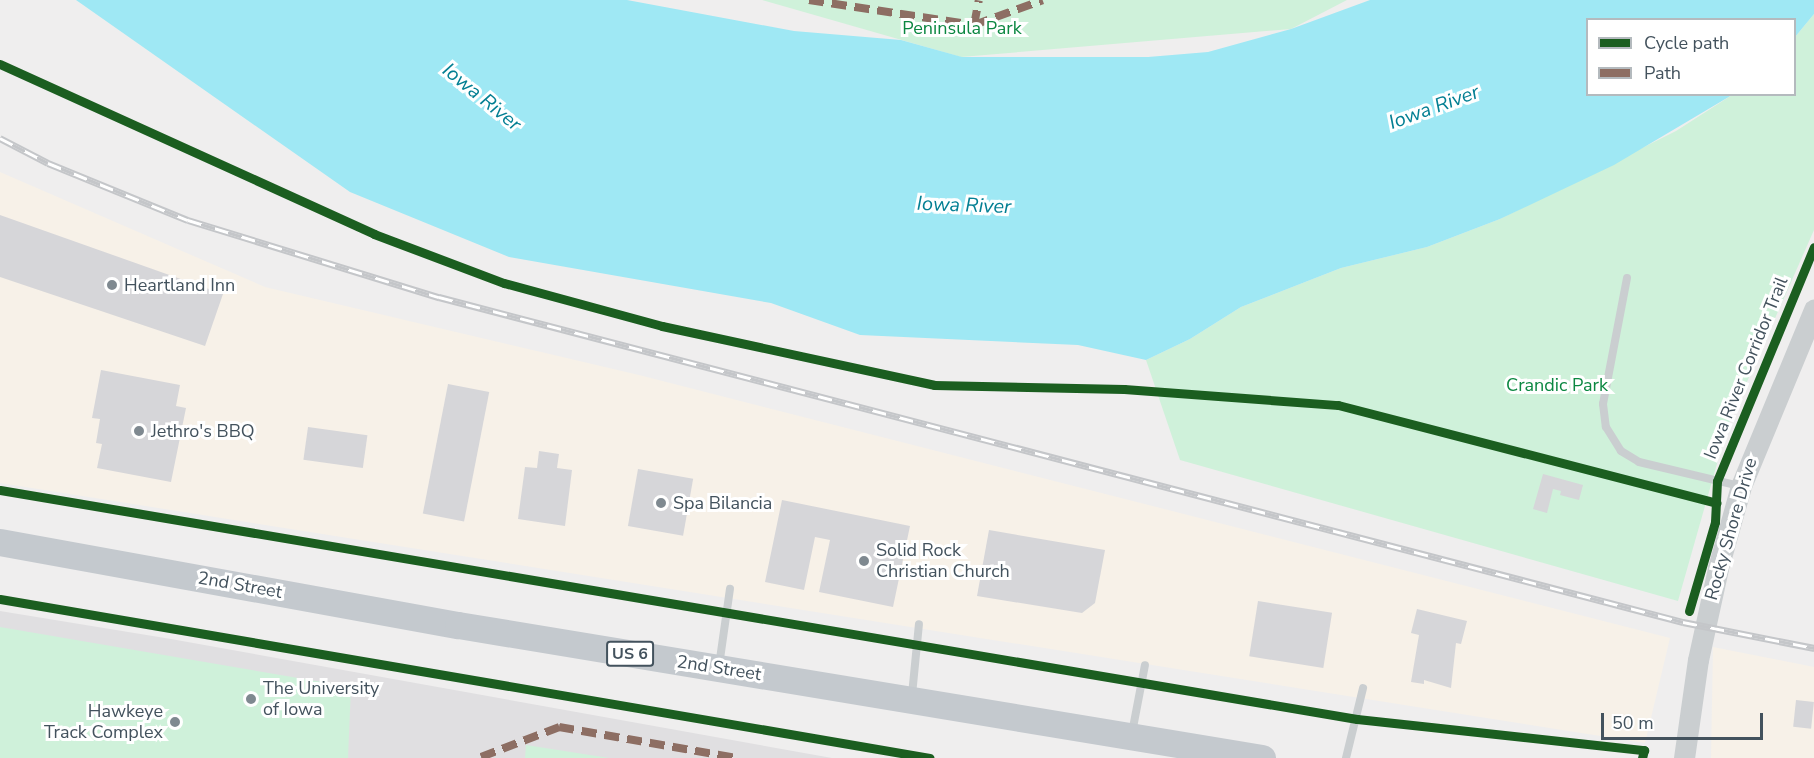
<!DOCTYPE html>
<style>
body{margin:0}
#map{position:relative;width:1814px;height:758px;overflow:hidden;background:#efeeee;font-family:"Nunito Sans",sans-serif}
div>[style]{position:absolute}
.commercial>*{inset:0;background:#f7f1e8}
.education>*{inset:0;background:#e0dfe1}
.green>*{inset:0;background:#cff1da}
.water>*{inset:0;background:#9fe8f4}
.building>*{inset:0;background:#d6d6d9;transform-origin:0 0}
.service>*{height:8px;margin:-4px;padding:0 4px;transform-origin:4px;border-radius:4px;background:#caced0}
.tertiary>*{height:21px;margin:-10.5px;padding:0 10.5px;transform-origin:10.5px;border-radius:10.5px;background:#caced0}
.primary>*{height:27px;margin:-13.5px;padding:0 13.5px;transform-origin:13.5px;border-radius:13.5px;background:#c4c9ce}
.rail>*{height:7px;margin-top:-3.5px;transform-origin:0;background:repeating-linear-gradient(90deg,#fff 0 14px,#c4c6c9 0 28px);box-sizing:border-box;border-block:2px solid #c4c6c9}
.quiet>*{height:8px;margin-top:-4px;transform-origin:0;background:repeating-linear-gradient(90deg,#8d6e63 0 15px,transparent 0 23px)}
.cycleway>*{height:9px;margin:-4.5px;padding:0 4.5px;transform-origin:4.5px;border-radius:4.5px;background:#1b5e20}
.dots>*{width:16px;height:16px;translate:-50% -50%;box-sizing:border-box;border:3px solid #fff;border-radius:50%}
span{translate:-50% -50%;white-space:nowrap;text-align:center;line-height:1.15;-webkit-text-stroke:6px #fff;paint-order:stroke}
.shield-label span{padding:2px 4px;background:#fff;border:2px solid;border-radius:4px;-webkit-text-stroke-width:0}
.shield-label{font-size:16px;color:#43525d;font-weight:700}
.park-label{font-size:18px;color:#0b8741}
.poi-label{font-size:18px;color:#43525d}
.left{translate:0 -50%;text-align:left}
.right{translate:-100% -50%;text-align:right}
.street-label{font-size:18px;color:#43525d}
.water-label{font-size:20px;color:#037f93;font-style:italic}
.legend{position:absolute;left:1586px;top:18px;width:210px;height:78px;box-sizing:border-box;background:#fff;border:2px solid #b4babe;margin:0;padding:8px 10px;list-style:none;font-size:18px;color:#43525d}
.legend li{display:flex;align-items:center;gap:12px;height:30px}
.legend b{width:30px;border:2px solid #b4babe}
.scale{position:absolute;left:1601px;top:713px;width:162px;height:27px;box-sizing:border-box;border:3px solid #43525d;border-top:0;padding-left:8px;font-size:18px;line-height:21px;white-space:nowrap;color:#43525d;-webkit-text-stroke:4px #fff;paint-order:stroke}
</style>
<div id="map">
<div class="commercial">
<div style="clip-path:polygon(0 172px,265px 287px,639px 375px,1670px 638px,1645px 743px,0 483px)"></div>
<div style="clip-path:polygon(1713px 647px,1814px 667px,1814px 758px,1711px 758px)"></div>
</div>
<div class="education">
<div style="clip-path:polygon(0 611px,171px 639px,832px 758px,0 758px)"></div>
</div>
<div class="green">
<div style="clip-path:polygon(762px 0,1347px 0,1291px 29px,961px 57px)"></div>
<div style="clip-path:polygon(1814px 14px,1814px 230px,1728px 425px,1678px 601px,1180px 460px,1146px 360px,1190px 339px,1241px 307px,1341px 268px,1427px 247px,1500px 219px,1676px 131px,1732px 95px,1794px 94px,1795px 37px)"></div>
<div style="clip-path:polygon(0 627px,351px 687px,348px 758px,0 758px)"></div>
<div style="clip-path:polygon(526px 745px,609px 758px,525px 758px)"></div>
</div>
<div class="water">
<div style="clip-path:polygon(76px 0,627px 0,794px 31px,901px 40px,962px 57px,1148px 57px,1208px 52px,1291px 29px,1370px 0,1814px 0,1814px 14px,1795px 37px,1794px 20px,1588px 20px,1588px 94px,1732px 95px,1614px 165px,1500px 219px,1427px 247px,1341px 268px,1241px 307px,1190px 339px,1146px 360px,1078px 345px,860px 335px,771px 303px,509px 257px,350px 192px)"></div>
</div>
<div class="building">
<div style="clip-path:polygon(0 215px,223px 294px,205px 346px,0 277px)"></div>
<div style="clip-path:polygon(101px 370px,180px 385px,176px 406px,186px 408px,171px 482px,97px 468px,102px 444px,96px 443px,100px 419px,92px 418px)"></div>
<div style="left:448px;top:384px;width:42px;height:132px;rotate:11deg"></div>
<div style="left:308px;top:427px;width:60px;height:33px;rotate:8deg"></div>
<div style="clip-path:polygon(539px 451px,559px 454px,557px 468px,572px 470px,565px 526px,518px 519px,525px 467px,537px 468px)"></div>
<div style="left:638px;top:469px;width:56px;height:58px;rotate:10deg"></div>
<div style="clip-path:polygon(1543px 474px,1583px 485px,1579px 500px,1560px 495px,1561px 491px,1553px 489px,1547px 513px,1533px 509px)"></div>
<div style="clip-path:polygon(782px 500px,910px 526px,893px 607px,819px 592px,830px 540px,815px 537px,804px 590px,765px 582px)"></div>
<div style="clip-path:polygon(989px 530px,1105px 550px,1095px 603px,1082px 613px,977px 596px)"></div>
<div style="left:1258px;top:601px;width:75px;height:56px;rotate:9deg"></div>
<div style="clip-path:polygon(1417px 609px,1467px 621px,1461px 644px,1456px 643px,1451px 688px,1424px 680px,1424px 684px,1411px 682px,1419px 635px,1411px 633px)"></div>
<div style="left:1796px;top:700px;width:18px;height:27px;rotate:6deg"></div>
</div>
<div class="service">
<div style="left:1627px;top:278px;width:128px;rotate:100.8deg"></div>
<div style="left:1603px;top:404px;width:23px;rotate:83deg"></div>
<div style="left:1606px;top:427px;width:28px;rotate:58deg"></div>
<div style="left:1621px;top:451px;width:21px;rotate:31deg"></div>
<div style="left:1639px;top:462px;width:104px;rotate:13.4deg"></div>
<div style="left:719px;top:666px;width:78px;rotate:-81.9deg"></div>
<div style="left:912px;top:695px;width:71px;rotate:-84.4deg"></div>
<div style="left:1132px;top:733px;width:69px;rotate:-79.2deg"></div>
<div style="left:1346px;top:758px;width:72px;rotate:-76.3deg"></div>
</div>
<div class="tertiary">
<div style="left:1684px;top:758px;width:99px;rotate:-81.9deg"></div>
<div style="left:1698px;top:660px;width:94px;rotate:-77.7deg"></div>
<div style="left:1718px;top:568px;width:85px;rotate:-74.3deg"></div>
<div style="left:1741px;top:486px;width:191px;rotate:-67.5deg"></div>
</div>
<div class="primary">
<div style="left:0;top:542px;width:465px;rotate:10.3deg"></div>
<div style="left:458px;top:625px;width:815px;rotate:9.39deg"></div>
</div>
<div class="rail">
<div style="left:0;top:138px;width:54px;rotate:27.5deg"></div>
<div style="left:48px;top:163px;width:151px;rotate:22.2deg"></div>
<div style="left:188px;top:220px;width:263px;rotate:17.1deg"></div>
<div style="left:439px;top:297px;width:1286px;rotate:14.64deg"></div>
<div style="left:1683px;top:622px;width:134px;rotate:11.2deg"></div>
</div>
<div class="quiet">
<div style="left:809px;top:0;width:167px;rotate:8.6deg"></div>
<div style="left:974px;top:25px;width:25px;rotate:-79deg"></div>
<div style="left:974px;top:25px;width:73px;rotate:-19.9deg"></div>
<div style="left:481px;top:757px;width:84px;rotate:-21deg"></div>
<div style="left:559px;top:727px;width:180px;rotate:9.9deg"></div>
</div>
<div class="cycleway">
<div style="left:0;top:64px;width:411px;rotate:24.4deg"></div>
<div style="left:374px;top:234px;width:139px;rotate:20.7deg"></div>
<div style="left:504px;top:283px;width:164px;rotate:15.2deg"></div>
<div style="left:662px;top:326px;width:278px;rotate:12.2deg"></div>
<div style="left:934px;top:385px;width:190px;rotate:1.2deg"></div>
<div style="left:1124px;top:389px;width:215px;rotate:4.3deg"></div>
<div style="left:1338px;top:405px;width:391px;rotate:14.5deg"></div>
<div style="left:0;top:490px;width:1376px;rotate:9.58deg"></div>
<div style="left:1357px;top:719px;width:289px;rotate:6.2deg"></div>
<div style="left:1644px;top:750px;width:8px;rotate:104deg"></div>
<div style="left:0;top:599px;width:943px;rotate:9.7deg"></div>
<div style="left:1689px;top:611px;width:93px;rotate:-73.7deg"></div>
<div style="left:1715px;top:522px;width:41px;rotate:-87.2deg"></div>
<div style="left:1717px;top:481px;width:253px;rotate:-67.5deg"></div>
</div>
<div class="dots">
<div style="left:112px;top:285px;background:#7f8990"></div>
<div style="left:139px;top:431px;background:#7f8990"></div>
<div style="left:661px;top:503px;background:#7f8990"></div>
<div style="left:864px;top:561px;background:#7f8990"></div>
<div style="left:251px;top:699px;background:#7f8990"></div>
<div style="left:175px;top:722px;background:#7f8990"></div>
</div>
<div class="shield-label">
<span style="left:630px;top:654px">US 6</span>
</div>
<div class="park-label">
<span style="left:962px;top:28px">Peninsula Park</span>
<span style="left:1557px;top:385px">Crandic Park</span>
</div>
<div class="poi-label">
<span class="left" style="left:124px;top:285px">Heartland Inn</span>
<span class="left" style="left:151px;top:431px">Jethro's BBQ</span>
<span class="left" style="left:673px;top:503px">Spa Bilancia</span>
<span class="left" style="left:876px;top:561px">Solid Rock<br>Christian Church</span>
<span class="left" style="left:263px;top:699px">The University<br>of Iowa</span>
<span class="right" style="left:163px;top:722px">Hawkeye<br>Track Complex</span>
</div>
<div class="street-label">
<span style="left:1746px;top:368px;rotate:-68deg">Iowa River Corridor Trail</span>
<span style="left:1731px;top:529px;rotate:-74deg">Rocky Shore Drive</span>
<span style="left:240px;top:585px;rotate:10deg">2nd Street</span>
<span style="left:719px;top:668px;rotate:9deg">2nd Street</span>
</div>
<div class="water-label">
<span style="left:482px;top:97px;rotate:39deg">Iowa River</span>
<span style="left:1434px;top:107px;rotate:-20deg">Iowa River</span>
<span style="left:964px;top:205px;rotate:2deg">Iowa River</span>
</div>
<ul class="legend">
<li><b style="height:8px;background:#1b5e20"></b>Cycle path</li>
<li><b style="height:8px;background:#8d6e63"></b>Path</li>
</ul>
<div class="scale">50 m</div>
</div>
